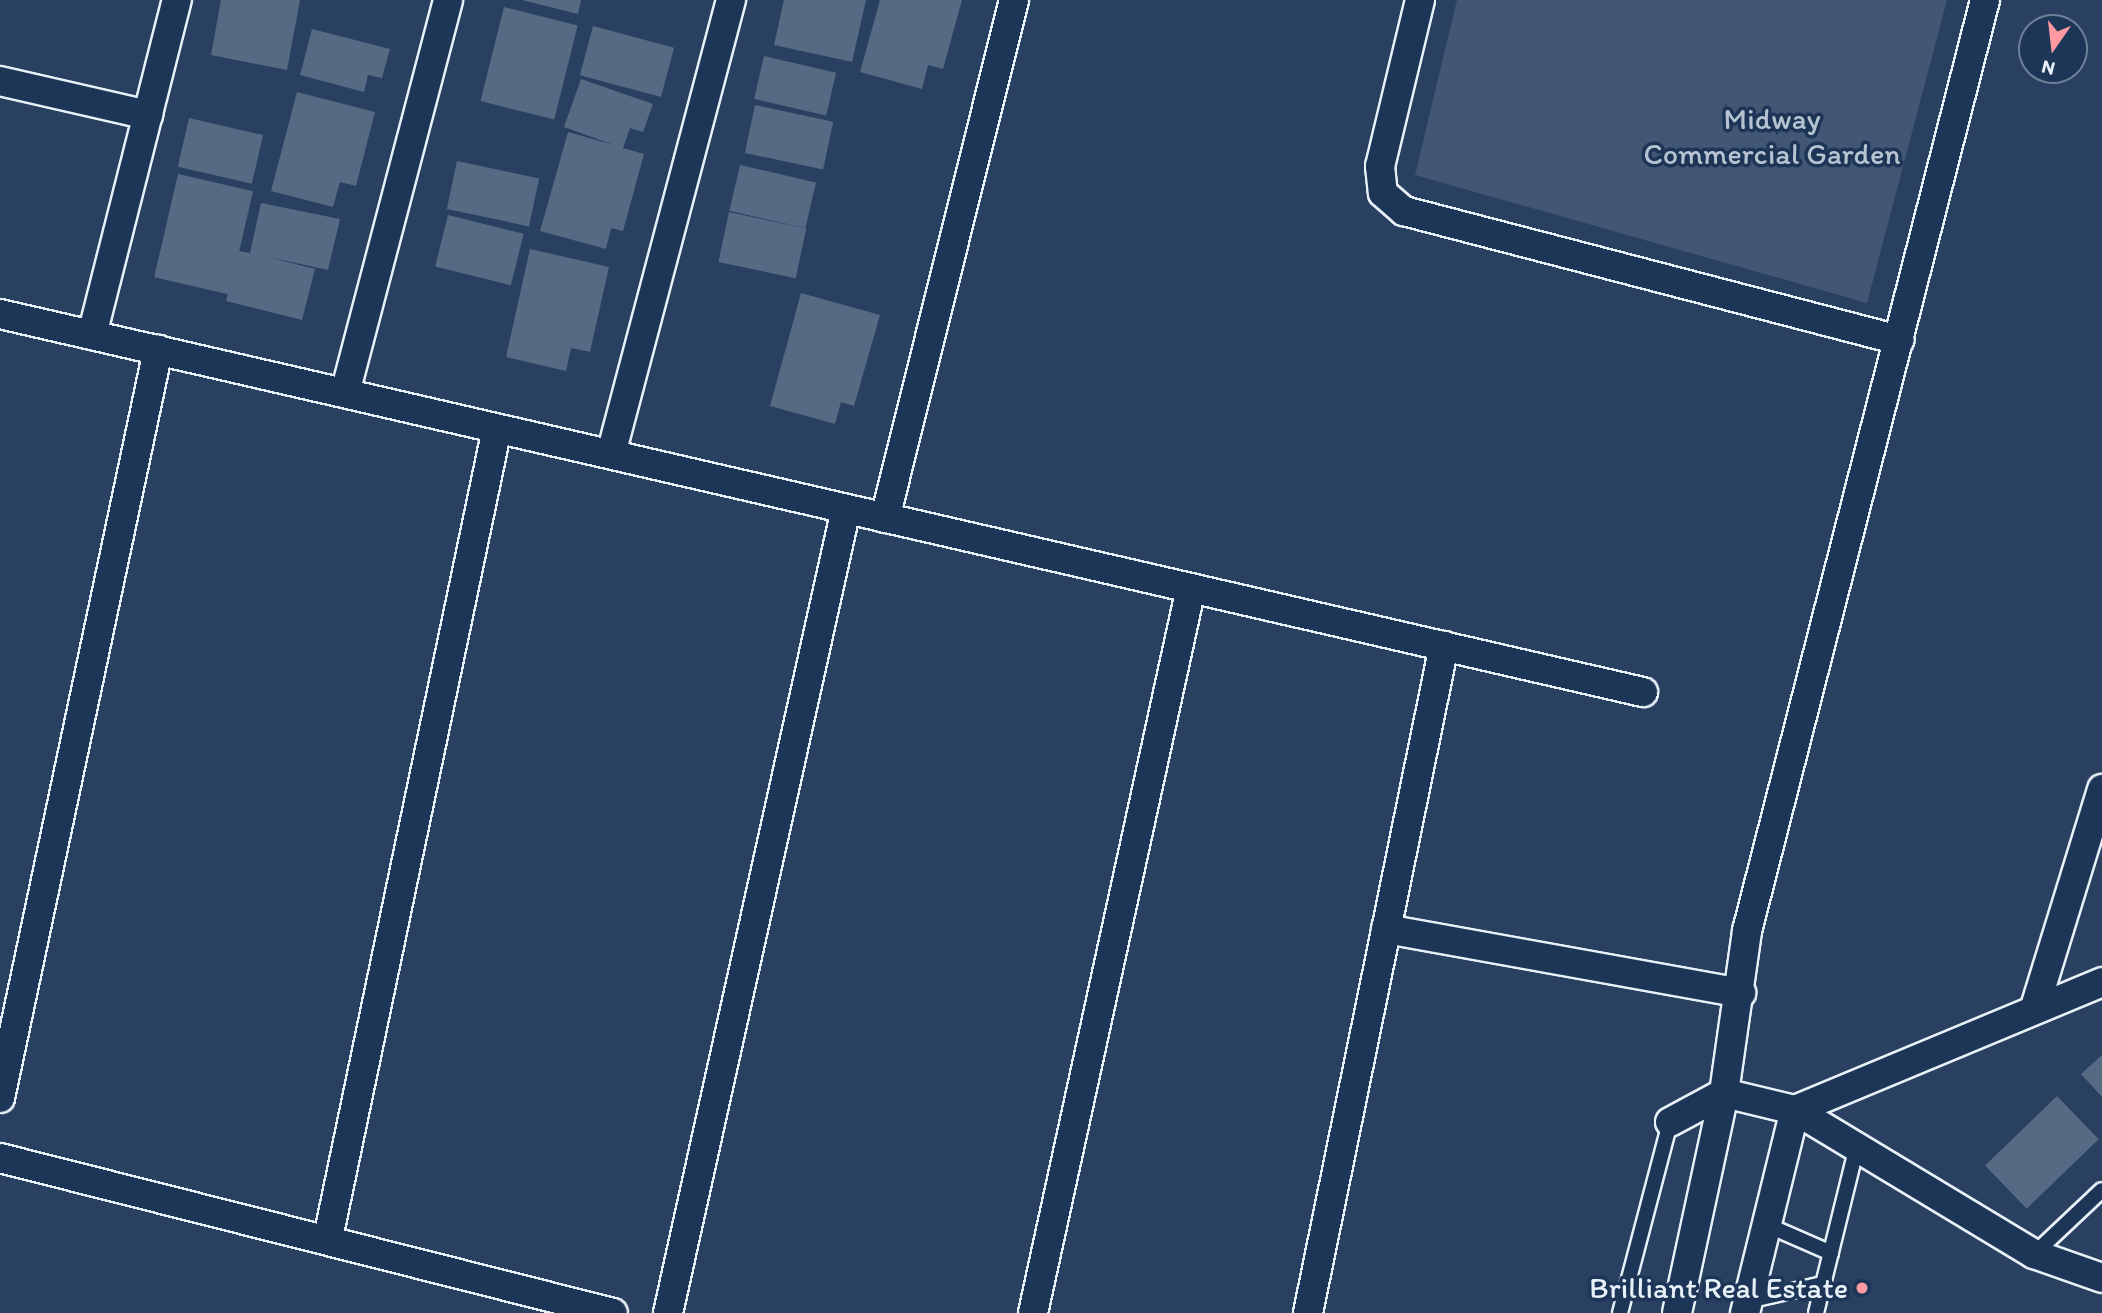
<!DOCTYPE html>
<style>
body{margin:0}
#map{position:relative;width:2102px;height:1313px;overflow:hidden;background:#294061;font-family:Itim,sans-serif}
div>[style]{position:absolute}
.green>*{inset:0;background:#415774}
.building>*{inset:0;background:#556a83;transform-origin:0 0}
.roads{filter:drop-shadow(2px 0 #e8f1f8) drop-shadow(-2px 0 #e8f1f8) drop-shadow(0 2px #e8f1f8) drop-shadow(0 -2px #e8f1f8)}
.service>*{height:14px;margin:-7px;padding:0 7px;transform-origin:7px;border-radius:7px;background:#1d3557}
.minor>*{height:28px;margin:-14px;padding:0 14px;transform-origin:14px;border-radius:14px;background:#1d3557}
.dots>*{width:19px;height:19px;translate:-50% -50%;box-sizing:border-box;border:4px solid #1d3557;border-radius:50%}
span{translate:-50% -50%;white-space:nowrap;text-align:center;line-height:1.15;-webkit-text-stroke:7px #1d3557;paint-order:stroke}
.park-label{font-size:30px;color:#b6c3d0}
.poi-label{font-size:30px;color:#e8f1f8}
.right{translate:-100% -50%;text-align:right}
.north{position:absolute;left:2018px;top:14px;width:70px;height:70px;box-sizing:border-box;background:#1d3557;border:2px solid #6e8097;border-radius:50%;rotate:194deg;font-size:19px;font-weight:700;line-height:28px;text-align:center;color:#e8f1f8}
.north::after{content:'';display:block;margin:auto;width:24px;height:32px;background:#ff9aa2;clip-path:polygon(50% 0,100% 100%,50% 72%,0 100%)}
</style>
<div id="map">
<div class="green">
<div style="clip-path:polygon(1457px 0,1947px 0,1867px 303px,1415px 175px)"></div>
</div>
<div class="building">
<div style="clip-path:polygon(221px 0,300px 0,287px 70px,211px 55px)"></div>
<div style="clip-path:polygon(522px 0,581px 0,578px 14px)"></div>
<div style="clip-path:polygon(784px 0,866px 0,852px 62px,774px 45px)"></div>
<div style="clip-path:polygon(880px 0,962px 0,943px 69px,928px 65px,922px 89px,860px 72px)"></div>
<div style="left:504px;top:7px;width:76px;height:97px;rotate:14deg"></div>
<div style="left:593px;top:26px;width:84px;height:51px;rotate:15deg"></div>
<div style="clip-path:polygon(312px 29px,390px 49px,382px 78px,368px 75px,364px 92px,300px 75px)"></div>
<div style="left:764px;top:56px;width:74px;height:44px;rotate:13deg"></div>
<div style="clip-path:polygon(581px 79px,653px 104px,643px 132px,630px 128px,623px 148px,644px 154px,623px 231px,611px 228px,606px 249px,540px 231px,568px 132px,614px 145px,564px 127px)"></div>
<div style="clip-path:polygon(297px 92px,375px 112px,356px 186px,340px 182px,333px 207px,271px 191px)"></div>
<div style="left:755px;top:105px;width:80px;height:49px;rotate:12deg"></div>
<div style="left:189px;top:118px;width:76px;height:50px;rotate:13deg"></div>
<div style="left:457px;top:161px;width:84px;height:49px;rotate:12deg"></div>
<div style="left:740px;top:165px;width:78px;height:47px;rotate:13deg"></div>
<div style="left:178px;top:174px;width:77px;height:106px;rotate:13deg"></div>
<div style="clip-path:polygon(261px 203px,340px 219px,328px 270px,268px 257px,315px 269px,302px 320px,226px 301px,239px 251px,250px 253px)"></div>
<div style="left:729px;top:212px;width:79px;height:51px;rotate:12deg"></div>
<div style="left:448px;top:215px;width:78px;height:53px;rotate:14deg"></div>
<div style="clip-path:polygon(530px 249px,609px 267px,590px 352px,571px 348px,566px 371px,506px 357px)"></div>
<div style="clip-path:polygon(801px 293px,880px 315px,854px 406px,841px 402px,835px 424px,770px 406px)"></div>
<div style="clip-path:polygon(2102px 1055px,2102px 1097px,2081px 1074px)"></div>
<div style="left:2057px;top:1096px;width:60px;height:100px;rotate:46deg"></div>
</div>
<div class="roads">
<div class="service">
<div style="left:1767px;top:1225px;width:70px;rotate:23.6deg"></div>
<div style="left:2034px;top:1254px;width:93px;rotate:-43.3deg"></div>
<div style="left:1748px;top:1301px;width:77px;rotate:-12.8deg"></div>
<div style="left:1620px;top:1313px;width:197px;rotate:-75.3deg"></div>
<div style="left:1816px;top:1313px;width:172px;rotate:-76.2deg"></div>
</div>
<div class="minor">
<div style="left:1420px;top:0;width:171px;rotate:103.5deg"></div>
<div style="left:1380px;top:166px;width:27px;rotate:84deg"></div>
<div style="left:1383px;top:193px;width:28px;rotate:41deg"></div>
<div style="left:1404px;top:211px;width:512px;rotate:14.61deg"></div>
<div style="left:0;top:81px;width:152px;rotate:12.9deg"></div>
<div style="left:0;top:314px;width:1686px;rotate:12.96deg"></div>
<div style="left:92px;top:335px;width:346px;rotate:-75.8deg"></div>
<div style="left:345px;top:393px;width:406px;rotate:-75.3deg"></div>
<div style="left:611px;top:454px;width:470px;rotate:-75.2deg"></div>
<div style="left:885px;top:518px;width:534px;rotate:-76.02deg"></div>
<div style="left:1386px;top:929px;width:361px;rotate:10.2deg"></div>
<div style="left:2036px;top:1004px;width:225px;rotate:-72.9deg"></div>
<div style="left:0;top:1098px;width:765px;rotate:-78.07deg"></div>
<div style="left:1795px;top:1110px;width:333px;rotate:-22.6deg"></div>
<div style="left:1670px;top:1122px;width:61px;rotate:-28.2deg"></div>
<div style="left:1724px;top:1093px;width:73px;rotate:13.5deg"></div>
<div style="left:1795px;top:1110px;width:279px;rotate:31.1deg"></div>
<div style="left:2034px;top:1254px;width:72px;rotate:19.4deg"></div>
<div style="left:0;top:1158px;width:632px;rotate:14.19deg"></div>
<div style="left:328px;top:1238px;width:827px;rotate:-78.21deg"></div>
<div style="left:668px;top:1313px;width:823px;rotate:-77.52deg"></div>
<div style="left:1033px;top:1313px;width:742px;rotate:-77.71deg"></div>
<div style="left:1308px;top:1313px;width:681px;rotate:-78.48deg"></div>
<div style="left:1677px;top:1313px;width:225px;rotate:-77.9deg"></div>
<div style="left:1724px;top:1093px;width:164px;rotate:-81.9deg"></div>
<div style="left:1747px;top:931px;width:961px;rotate:-75.66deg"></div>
<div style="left:1745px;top:1313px;width:209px;rotate:-76.2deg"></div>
</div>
</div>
<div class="dots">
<div style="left:1862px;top:1288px;background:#ff9aa2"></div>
</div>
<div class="park-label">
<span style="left:1772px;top:136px">Midway<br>Commercial Garden</span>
</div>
<div class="poi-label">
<span class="right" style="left:1848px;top:1288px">Brilliant Real Estate</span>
</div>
<div class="north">N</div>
</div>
